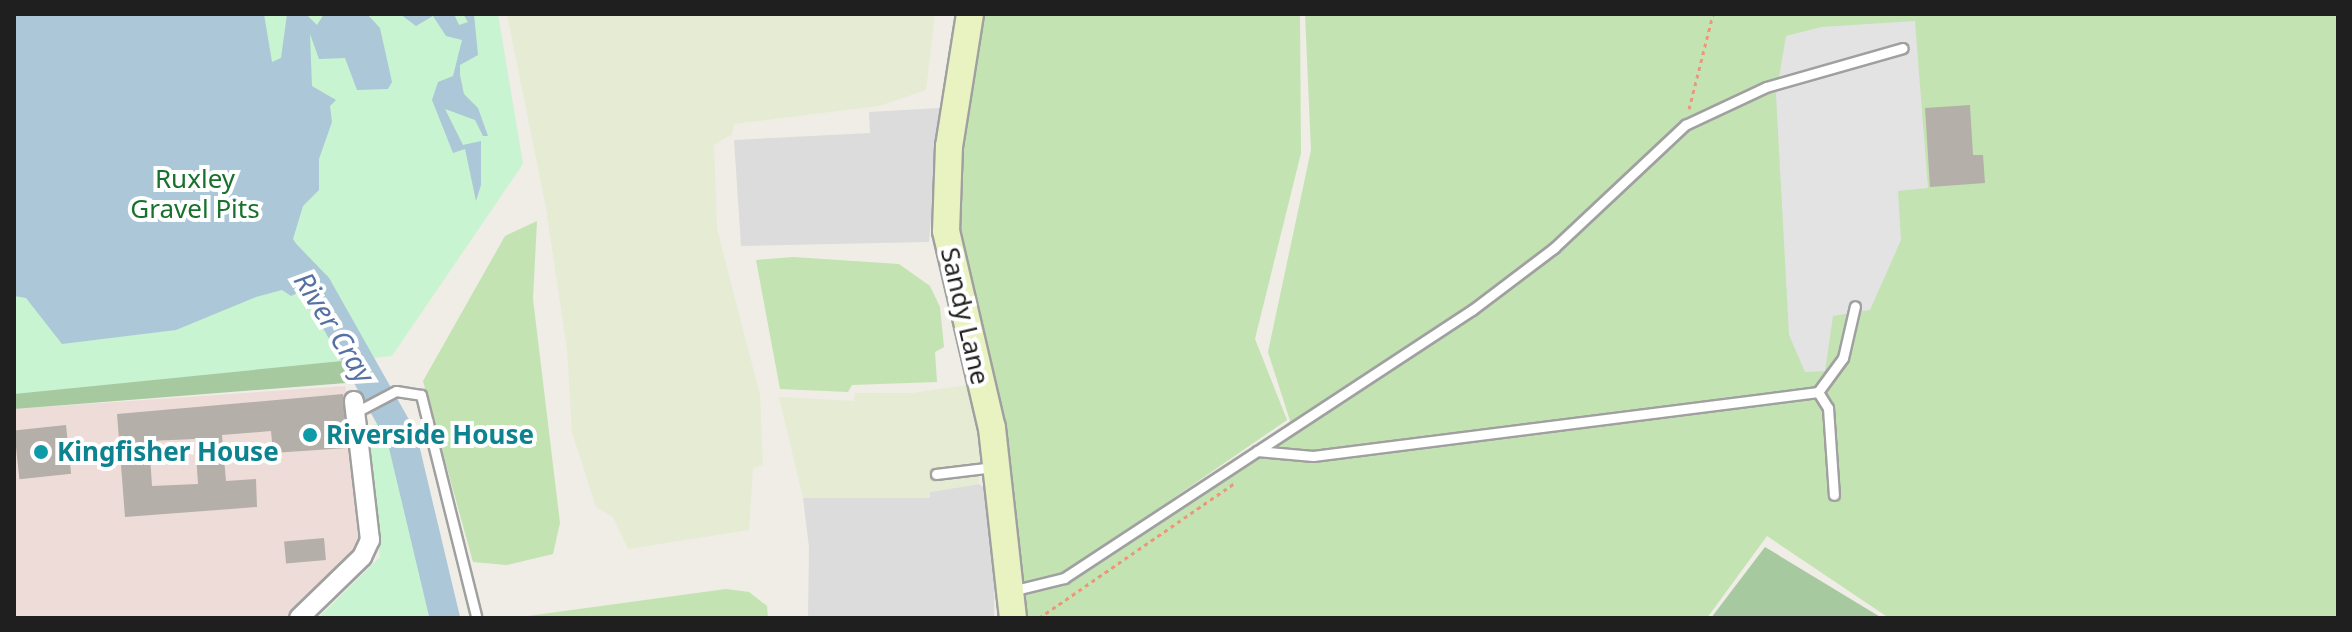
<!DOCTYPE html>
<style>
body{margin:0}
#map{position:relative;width:2352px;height:632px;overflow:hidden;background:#efede6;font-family:"Noto Sans",sans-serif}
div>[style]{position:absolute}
.residential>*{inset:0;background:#dddcdc}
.commercial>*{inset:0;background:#eedcd8}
.farmland>*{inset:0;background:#e6ebd4}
.grass>*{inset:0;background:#c3e3b2}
.forest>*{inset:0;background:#a6c9a0}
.park>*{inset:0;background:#c9f4d2}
.parking>*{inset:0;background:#e3e3e3}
.water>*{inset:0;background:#acc7d7}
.river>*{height:30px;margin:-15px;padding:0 15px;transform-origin:15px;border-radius:15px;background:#acc7d7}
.building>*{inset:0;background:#b4afa9;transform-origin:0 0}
.path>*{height:3px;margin-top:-1.5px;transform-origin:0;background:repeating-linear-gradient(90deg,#eb977c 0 4px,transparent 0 8px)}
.roads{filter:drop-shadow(2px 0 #a0a0a0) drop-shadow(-2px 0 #a0a0a0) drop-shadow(0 2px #a0a0a0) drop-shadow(0 -2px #a0a0a0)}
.lane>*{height:9px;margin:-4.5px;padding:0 4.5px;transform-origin:4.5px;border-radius:4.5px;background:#fff}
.street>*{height:18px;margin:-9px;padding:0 9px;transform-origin:9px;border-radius:9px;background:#fff}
.secondary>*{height:26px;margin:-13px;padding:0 13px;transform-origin:13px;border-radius:13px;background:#e9f3c1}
.dots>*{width:22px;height:22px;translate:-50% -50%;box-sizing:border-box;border:4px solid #fff;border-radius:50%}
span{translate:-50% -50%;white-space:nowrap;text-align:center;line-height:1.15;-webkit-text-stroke:8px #fff;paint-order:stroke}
.park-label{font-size:26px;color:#18722d}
.street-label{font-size:26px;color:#1f1f1f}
.culture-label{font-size:26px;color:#0d838f;font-weight:700}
.left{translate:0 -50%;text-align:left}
.water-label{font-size:28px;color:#5672a4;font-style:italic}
.frame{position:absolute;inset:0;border:16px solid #1f1f1f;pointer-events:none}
</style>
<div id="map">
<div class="residential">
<div style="clip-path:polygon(940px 108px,929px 242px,741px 246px,734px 140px,870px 133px,869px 112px)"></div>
<div style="clip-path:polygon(979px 484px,986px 489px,993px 529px,989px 543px,995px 547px,994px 618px,808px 618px,809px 547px,803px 498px,929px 498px,929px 492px)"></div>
</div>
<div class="commercial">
<div style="clip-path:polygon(345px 386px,362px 473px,366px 540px,294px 618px,14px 618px,14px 409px)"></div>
</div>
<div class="farmland">
<div style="clip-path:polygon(507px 14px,935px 14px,926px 90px,879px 106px,734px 124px,732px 134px,714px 145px,717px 229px,760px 395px,763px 465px,753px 468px,749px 530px,628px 549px,613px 517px,596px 507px,572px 432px,567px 349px,546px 208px)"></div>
<div style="clip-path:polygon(967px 385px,980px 440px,979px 484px,930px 492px,930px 498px,803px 498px,779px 397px,854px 401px,855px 393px,912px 393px)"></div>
</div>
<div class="grass">
<div style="clip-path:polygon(972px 14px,1300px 14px,1301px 153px,1255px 339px,1287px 420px,1063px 574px,1015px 584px,963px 308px,950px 146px)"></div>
<div style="clip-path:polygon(1305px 14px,2338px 14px,2338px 618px,1889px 618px,1767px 536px,1707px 618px,1021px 618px,1017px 592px,1067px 580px,1293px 430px,1268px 352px,1311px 150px)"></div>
<div style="clip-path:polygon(537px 221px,533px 299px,560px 523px,553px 554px,507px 565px,473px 562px,423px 381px,505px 236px)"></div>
<div style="clip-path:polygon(793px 257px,899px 264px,930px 286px,940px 307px,944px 347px,935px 352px,937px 382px,852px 385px,848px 392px,780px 389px,756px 260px)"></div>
<div style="clip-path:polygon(726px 589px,749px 592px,767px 606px,768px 618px,513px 618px)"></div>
</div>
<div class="forest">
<div style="clip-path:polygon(283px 290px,359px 382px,14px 409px,14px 317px)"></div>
<div style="clip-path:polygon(1765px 547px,1882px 618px,1711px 618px)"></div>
</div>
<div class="park">
<div style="clip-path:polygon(14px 14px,498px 14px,523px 164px,392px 356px,14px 394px)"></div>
<div style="clip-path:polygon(386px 421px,441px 618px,318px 618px,380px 557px,366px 427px)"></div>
</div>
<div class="parking">
<div style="clip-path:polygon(1915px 21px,1928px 188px,1898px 191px,1901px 240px,1870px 310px,1833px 316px,1825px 371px,1805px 372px,1789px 335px,1776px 95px,1786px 36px,1821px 27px)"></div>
</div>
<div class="water">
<div style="clip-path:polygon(14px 14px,264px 14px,272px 62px,281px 58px,287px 14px,306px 14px,317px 25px,324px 14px,367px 14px,380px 28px,392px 82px,388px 89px,357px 90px,345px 58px,319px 59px,310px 34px,312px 86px,336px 100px,330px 106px,332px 122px,319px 159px,319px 190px,303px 206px,293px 239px,321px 282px,291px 296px,282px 290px,256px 297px,176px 330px,62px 344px,26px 298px,14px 296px)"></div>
<div style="clip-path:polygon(400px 14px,454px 14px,459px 25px,468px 22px,463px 14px,474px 14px,478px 55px,460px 65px,460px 75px,464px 94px,478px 108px,488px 136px,483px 136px,475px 120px,445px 109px,463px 145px,481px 141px,481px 185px,476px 201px,465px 149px,453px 153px,432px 100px,438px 82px,453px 76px,462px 40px,446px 36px,433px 16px,416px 26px)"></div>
</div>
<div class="river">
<div style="left:287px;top:256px;width:43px;rotate:45.9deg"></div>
<div style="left:317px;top:287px;width:173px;rotate:60.6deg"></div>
<div style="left:402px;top:438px;width:185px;rotate:76.6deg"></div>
</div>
<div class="building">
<div style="clip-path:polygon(1970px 105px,1973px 155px,1983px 155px,1985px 183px,1930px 187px,1925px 108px)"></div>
<div style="clip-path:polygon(evenodd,343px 394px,347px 448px,273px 453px,271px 431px,222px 435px,226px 481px,256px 479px,257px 507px,125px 517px,117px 414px,343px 394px,195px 439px,198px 484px,152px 486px,149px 441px,195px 439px)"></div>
<div style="left:66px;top:425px;width:49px;height:52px;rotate:84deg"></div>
<div style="left:324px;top:538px;width:22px;height:40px;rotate:85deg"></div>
</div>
<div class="path">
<div style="left:1689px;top:109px;width:98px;rotate:-75.8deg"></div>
<div style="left:1039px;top:618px;width:239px;rotate:-34.6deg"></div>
</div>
<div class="roads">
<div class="lane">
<div style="left:1818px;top:392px;width:42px;rotate:-53.7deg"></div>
<div style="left:1843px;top:358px;width:53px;rotate:-77deg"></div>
<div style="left:356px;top:412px;width:45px;rotate:-27.7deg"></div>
<div style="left:396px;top:391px;width:25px;rotate:9deg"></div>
<div style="left:421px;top:395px;width:228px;rotate:76deg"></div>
<div style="left:1257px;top:451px;width:56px;rotate:5.1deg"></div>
<div style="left:1313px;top:456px;width:509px;rotate:-7.22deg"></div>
<div style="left:1818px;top:392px;width:19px;rotate:58deg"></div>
<div style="left:1828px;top:408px;width:87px;rotate:86.1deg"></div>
<div style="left:936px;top:474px;width:58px;rotate:-6.9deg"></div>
<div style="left:1011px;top:591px;width:55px;rotate:-13.8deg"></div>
<div style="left:1064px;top:578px;width:488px;rotate:-33.3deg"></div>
<div style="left:1472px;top:310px;width:103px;rotate:-37.1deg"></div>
<div style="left:1554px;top:248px;width:180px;rotate:-43.2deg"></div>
<div style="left:1685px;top:125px;width:89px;rotate:-25.1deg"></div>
<div style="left:1766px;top:87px;width:142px;rotate:-15.9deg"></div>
</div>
<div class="street">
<div style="left:299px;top:618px;width:88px;rotate:-44.1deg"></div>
<div style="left:362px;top:557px;width:19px;rotate:-65deg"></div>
<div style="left:370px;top:540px;width:140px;rotate:-96.6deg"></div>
</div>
<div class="secondary">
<div style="left:970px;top:14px;width:134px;rotate:99deg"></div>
<div style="left:949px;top:146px;width:85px;rotate:92deg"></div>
<div style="left:946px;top:231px;width:202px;rotate:76.9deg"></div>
<div style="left:992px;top:428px;width:191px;rotate:83.7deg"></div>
</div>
</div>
<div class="dots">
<div style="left:310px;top:435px;background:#0f9aa8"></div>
<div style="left:41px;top:452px;background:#0f9aa8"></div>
</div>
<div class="park-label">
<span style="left:195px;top:194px">Ruxley<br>Gravel Pits</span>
</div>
<div class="street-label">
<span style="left:965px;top:316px;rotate:77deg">Sandy Lane</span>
</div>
<div class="culture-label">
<span class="left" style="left:326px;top:435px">Riverside House</span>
<span class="left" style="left:57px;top:452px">Kingfisher House</span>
</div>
<div class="water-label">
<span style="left:335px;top:327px;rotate:58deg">River Cray</span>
</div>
<div class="frame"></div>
</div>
